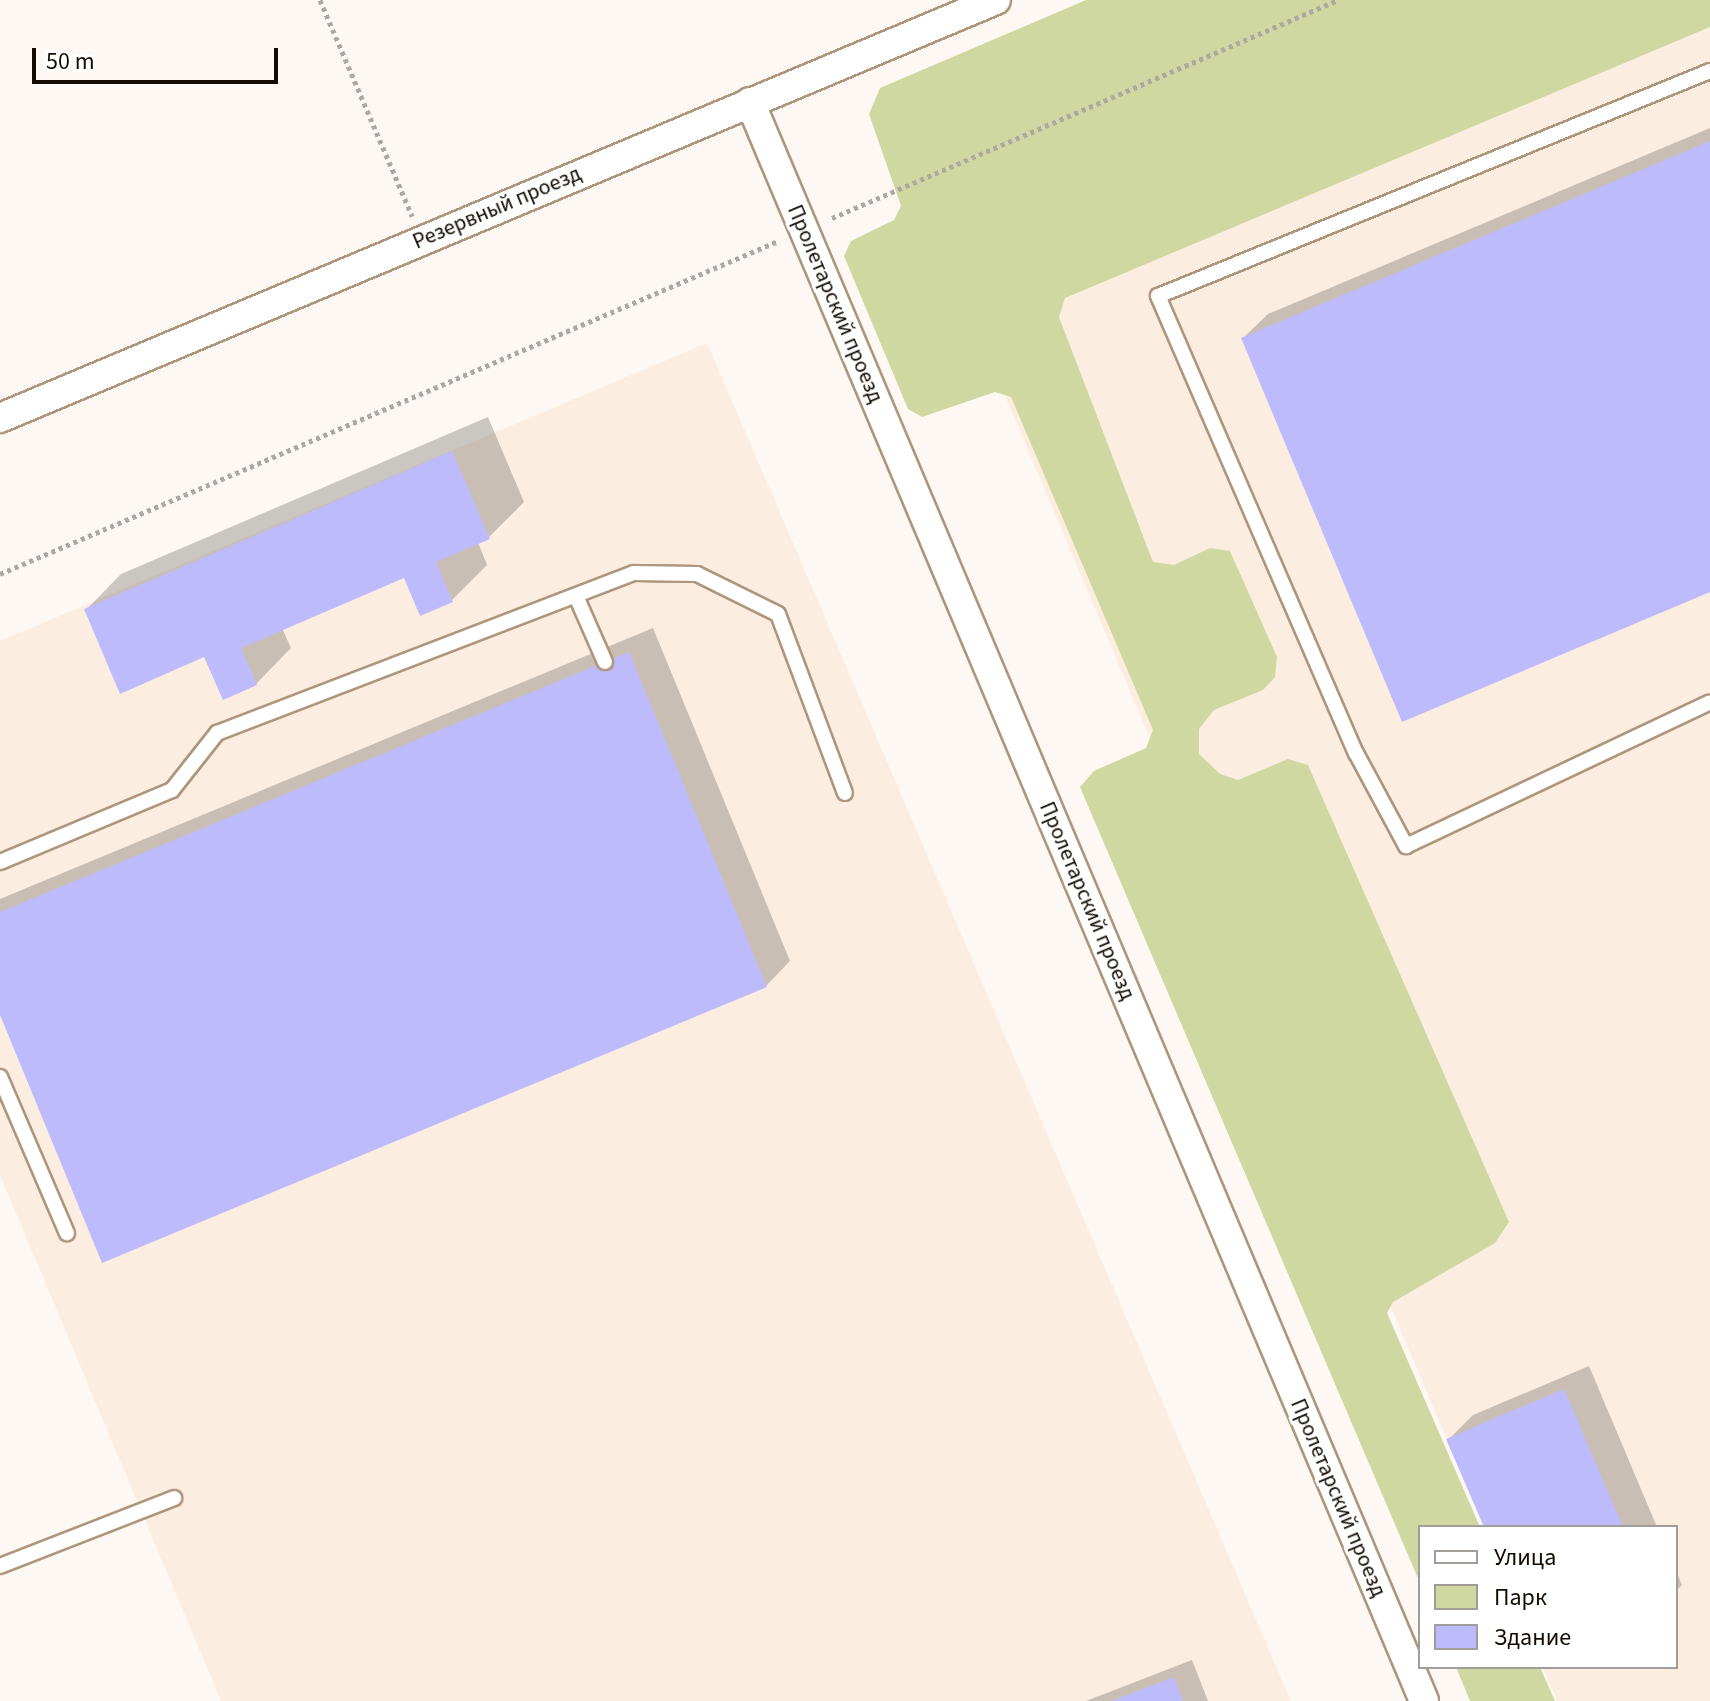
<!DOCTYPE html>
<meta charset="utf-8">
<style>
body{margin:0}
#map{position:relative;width:1710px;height:1701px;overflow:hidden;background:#fdf8f3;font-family:"Source Sans 3",sans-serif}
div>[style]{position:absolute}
.built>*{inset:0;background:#fbeee1}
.green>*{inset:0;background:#cfd8a1}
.shadow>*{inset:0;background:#0003}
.building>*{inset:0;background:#bebbfd}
.path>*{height:5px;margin-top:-2.5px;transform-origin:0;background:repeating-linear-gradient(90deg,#aea8a2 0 4px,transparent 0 8px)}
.roads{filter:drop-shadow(2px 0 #ae967d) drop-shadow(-2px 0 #ae967d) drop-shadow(0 2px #ae967d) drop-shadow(0 -2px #ae967d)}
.service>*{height:14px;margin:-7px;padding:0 7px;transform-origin:7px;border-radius:7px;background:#fff}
.minor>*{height:28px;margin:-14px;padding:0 14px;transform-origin:14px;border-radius:14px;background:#fff}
span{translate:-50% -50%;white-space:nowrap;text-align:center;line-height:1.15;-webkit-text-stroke:6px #fff;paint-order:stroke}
.street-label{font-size:22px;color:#130b03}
.legend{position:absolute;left:1418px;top:1525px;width:260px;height:144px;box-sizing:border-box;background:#fff;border:2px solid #a19d9a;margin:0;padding:10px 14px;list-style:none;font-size:24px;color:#130b03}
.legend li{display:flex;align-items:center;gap:16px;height:40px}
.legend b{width:40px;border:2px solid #a19d9a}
.scale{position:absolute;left:32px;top:48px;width:246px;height:36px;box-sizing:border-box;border:4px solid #130b03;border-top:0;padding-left:10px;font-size:24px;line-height:28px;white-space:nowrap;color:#130b03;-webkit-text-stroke:6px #fff;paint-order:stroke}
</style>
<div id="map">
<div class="built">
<div style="clip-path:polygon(1710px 0,1710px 1701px,1557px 1701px,1543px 1667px,1676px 1667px,1676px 1527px,1484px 1527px,942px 247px)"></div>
<div style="clip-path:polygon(707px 343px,1291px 1701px,221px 1701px,0 1175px,0 641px)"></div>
</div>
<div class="green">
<div style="clip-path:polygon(1086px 0,1710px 0,1710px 27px,1065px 298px,1059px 317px,1153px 562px,1174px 565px,1210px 548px,1230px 551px,1277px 657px,1275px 677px,1263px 690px,1214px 710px,1199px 729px,1199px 754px,1220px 774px,1238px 780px,1288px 759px,1308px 765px,1509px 1222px,1495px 1243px,1393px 1302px,1387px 1313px,1480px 1527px,1420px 1527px,1420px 1583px,1080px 787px,1094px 771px,1146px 748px,1153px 730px,1011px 397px,995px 392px,922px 417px,908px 409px,844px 256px,851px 241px,894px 220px,901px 206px,869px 114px,880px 88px)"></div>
<div style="clip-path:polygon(1456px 1667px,1540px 1667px,1555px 1701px,1470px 1701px)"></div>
</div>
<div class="shadow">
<div style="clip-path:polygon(1710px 128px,1710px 590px,1243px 338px,1268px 314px)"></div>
<div style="clip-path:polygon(488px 417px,524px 502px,489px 537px,478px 542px,487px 565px,452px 600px,405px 575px,282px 628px,291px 648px,256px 684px,205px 655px,86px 610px,121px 574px)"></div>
<div style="clip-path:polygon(653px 628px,790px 961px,766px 986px,0 1010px,0 899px)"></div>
<div style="clip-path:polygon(1589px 1366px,1657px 1527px,1486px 1527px,1449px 1439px,1473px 1415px)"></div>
<div style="clip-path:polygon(1676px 1571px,1682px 1585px,1676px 1591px)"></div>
<div style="clip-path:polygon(1192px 1660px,1208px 1701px,1086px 1701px)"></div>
</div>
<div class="building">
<div style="clip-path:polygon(1710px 141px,1710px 592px,1402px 722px,1241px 338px)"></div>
<div style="clip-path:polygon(452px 451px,490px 539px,436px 562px,453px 602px,420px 616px,404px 578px,241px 648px,257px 685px,223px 700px,204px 657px,120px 694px,84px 609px)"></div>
<div style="clip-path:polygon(629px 652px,767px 987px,102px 1263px,0 1015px,0 912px)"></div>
<div style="clip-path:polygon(1564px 1389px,1623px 1527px,1484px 1527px,1446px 1439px)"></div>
<div style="clip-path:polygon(1174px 1677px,1183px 1701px,1112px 1701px)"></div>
</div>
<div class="path">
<div style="left:320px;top:0;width:235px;rotate:66.9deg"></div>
<div style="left:832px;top:218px;width:551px;rotate:-23.31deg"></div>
<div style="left:0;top:574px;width:846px;rotate:-23.17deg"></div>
</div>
<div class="roads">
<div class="service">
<div style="left:1710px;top:71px;width:596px;rotate:157.82deg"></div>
<div style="left:1158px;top:296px;width:498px;rotate:66.6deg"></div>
<div style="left:1356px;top:753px;width:106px;rotate:61.7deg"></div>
<div style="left:1406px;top:846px;width:336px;rotate:-25.3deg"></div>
<div style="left:576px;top:596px;width:72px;rotate:66.3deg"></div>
<div style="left:0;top:862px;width:186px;rotate:-22.7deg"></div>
<div style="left:172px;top:790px;width:73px;rotate:-51.7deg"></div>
<div style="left:217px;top:733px;width:447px;rotate:-21deg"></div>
<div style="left:634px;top:573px;width:63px;rotate:0.9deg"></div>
<div style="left:697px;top:574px;width:90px;rotate:26.3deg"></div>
<div style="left:778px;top:614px;width:191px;rotate:69.5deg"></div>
<div style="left:0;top:1077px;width:170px;rotate:66.8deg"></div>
<div style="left:0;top:1566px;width:187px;rotate:-21.3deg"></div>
</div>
<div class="minor">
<div style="left:750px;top:102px;width:1735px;rotate:67.14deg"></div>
<div style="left:0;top:418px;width:1080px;rotate:-22.77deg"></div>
</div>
</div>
<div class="street-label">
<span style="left:497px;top:208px;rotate:-23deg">Резервный проезд</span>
<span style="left:835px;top:304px;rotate:67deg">Пролетарский проезд</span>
<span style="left:1087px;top:901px;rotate:67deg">Пролетарский проезд</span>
<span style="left:1338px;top:1498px;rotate:67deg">Пролетарский проезд</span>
</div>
<ul class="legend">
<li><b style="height:10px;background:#fff"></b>Улица</li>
<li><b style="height:22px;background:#cfd8a1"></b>Парк</li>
<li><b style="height:22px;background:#bebbfd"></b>Здание</li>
</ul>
<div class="scale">50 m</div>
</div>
